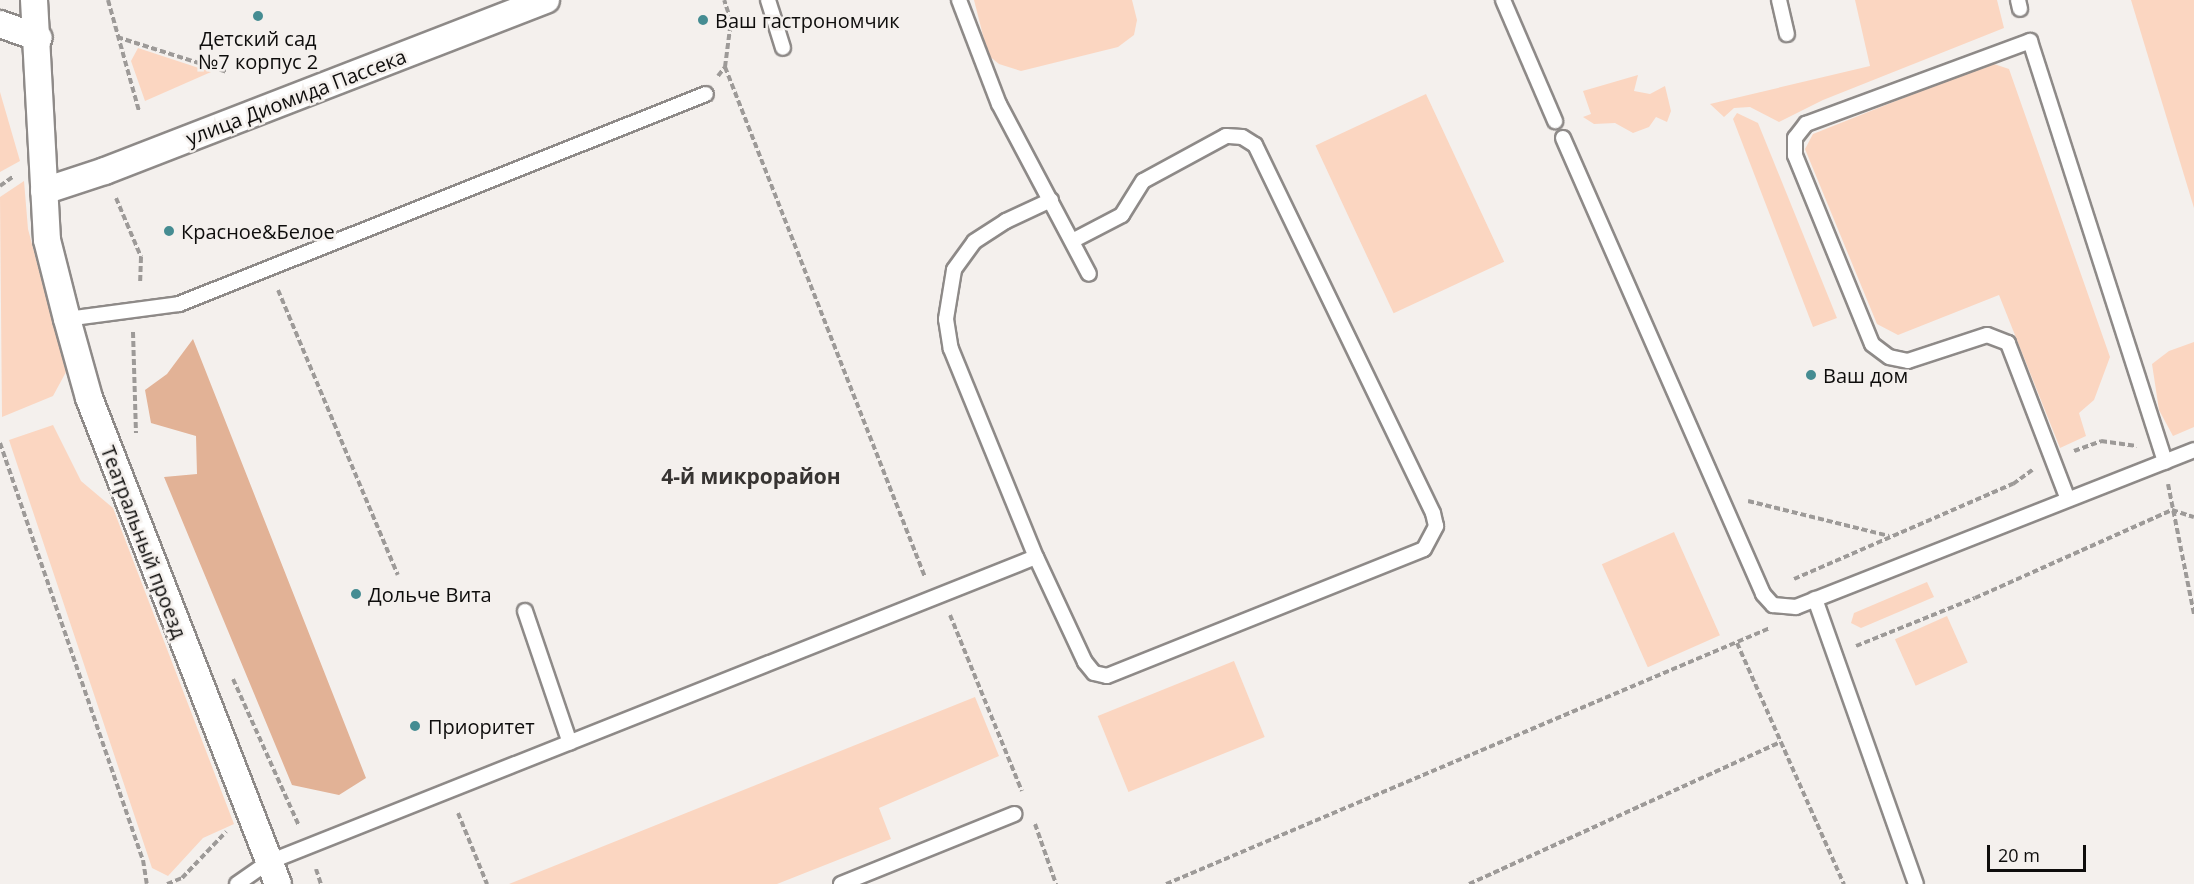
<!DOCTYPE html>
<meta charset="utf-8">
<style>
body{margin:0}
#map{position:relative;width:2194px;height:884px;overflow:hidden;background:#f4f0ed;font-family:"Open Sans",sans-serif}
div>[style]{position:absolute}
.green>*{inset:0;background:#fbd6c1;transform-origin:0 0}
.forest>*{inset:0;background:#e2b296}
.path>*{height:4px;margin-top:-2px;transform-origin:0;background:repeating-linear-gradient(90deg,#9d9a98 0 6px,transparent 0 9px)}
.roads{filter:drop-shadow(2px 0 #8e8a88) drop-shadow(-2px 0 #8e8a88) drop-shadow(0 2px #8e8a88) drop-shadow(0 -2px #8e8a88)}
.lane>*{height:14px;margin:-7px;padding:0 7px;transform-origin:7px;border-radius:7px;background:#fff}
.street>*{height:26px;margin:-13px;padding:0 13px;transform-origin:13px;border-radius:13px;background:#fff}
.dots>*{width:16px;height:16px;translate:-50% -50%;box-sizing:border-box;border:3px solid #f4f0ed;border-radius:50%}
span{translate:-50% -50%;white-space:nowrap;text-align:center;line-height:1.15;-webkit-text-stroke:5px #f4f0ed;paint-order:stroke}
.poi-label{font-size:20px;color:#0e0d0c}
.left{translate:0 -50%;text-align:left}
.street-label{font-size:20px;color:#0e0d0c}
.neighbourhood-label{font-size:21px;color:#373432;font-weight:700}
.scale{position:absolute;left:1987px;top:845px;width:99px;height:27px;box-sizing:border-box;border:3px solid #0e0d0c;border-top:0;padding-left:8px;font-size:18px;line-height:21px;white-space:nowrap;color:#0e0d0c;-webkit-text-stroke:4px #f4f0ed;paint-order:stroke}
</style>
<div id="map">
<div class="green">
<div style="clip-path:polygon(974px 0,1132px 0,1137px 20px,1134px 35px,1118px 47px,1021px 71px,999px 64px,988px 55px)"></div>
<div style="clip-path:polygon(1855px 0,1997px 0,2004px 28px,1823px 100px,1779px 122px,1750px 107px,1734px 108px,1724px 117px,1710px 104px,1870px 66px)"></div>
<div style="clip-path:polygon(2131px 0,2194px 0,2194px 208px)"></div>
<div style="clip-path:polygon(138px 48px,211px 72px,145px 101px,131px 61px)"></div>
<div style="clip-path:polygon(1991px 63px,2009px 69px,2110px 357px,2094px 400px,2079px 413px,2086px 436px,2060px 448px,1999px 295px,1898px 335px,1877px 324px,1805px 149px,1813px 134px)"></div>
<div style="clip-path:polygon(1638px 75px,1634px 91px,1650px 94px,1665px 86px,1671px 111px,1667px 122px,1656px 117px,1649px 127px,1633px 133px,1615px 123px,1594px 124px,1583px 117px,1591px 114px,1583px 91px)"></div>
<div style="clip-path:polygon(0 92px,20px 161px,0 172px)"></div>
<div style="left:1426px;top:94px;width:185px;height:122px;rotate:65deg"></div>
<div style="clip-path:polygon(1737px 113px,1758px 123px,1837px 318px,1813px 327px,1733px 119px)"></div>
<div style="clip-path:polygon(24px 181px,28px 229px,66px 372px,53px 396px,2px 417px,0 197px)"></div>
<div style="clip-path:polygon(2194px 342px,2194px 427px,2173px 436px,2159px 410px,2152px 364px,2169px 351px)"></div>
<div style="clip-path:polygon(53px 425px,81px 481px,113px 508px,234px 824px,203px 838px,168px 876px,152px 868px,9px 440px)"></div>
<div style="left:1674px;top:532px;width:113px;height:79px;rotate:66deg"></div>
<div style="clip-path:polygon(1927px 582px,1934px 597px,1861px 628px,1851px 623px,1854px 613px)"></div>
<div style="left:1947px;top:616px;width:51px;height:57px;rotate:66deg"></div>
<div style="left:1234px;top:661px;width:82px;height:147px;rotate:68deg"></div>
<div style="clip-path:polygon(975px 697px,999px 756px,879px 808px,891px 839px,777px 884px,509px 884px)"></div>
</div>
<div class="forest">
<div style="clip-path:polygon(193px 339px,366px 778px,339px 795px,292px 785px,164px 477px,197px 474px,196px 436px,151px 423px,145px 390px,167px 374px)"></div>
</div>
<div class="path">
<div style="left:108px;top:0;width:115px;rotate:74.4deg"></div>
<div style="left:117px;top:37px;width:115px;rotate:17.7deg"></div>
<div style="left:725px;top:67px;width:548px;rotate:68.59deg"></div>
<div style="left:718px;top:76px;width:11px;rotate:-52deg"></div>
<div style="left:725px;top:67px;width:46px;rotate:-82.6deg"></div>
<div style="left:731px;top:21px;width:22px;rotate:-108deg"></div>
<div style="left:0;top:186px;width:17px;rotate:-36deg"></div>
<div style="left:116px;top:198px;width:64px;rotate:67deg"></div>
<div style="left:141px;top:257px;width:24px;rotate:92deg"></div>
<div style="left:278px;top:290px;width:309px;rotate:67.2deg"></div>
<div style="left:133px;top:332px;width:101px;rotate:88.3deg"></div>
<div style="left:0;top:443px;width:441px;rotate:71.1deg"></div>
<div style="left:143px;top:860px;width:24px;rotate:81deg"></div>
<div style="left:2074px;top:451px;width:29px;rotate:-20deg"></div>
<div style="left:2101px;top:441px;width:36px;rotate:8deg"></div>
<div style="left:2168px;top:484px;width:133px;rotate:78.7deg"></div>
<div style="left:1748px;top:501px;width:145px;rotate:13.9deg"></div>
<div style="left:1794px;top:579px;width:239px;rotate:-23.5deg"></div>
<div style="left:2013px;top:484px;width:24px;rotate:-36deg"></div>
<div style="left:950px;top:615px;width:190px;rotate:67.8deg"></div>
<div style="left:1737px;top:643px;width:264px;rotate:66.1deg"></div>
<div style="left:1856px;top:646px;width:128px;rotate:-22deg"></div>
<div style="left:1975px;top:598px;width:216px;rotate:-24.1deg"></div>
<div style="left:2172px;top:510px;width:23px;rotate:18deg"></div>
<div style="left:233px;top:679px;width:161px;rotate:65.8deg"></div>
<div style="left:458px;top:813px;width:77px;rotate:67.8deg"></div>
<div style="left:1035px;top:824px;width:64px;rotate:70.7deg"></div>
<div style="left:316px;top:869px;width:16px;rotate:72deg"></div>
<div style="left:167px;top:884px;width:16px;rotate:-22deg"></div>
<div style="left:182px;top:878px;width:64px;rotate:-46.3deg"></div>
<div style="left:1166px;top:884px;width:656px;rotate:-22.97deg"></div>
<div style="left:1469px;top:884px;width:342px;rotate:-24.5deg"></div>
</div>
<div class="roads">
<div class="lane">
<div style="left:768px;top:0;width:50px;rotate:72.6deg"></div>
<div style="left:959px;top:0;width:111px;rotate:69deg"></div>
<div style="left:999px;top:104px;width:192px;rotate:62.1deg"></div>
<div style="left:1503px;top:0;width:132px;rotate:66.7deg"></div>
<div style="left:1779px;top:0;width:35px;rotate:77deg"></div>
<div style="left:2018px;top:0;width:9px;rotate:77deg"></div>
<div style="left:1563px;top:138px;width:498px;rotate:66.3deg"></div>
<div style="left:1763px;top:594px;width:15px;rotate:48deg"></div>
<div style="left:1773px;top:605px;width:23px;rotate:5deg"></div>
<div style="left:1796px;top:607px;width:428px;rotate:-21.5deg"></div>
<div style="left:1051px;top:200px;width:50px;rotate:155deg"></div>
<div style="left:1006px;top:221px;width:38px;rotate:147deg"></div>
<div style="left:974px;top:242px;width:34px;rotate:126deg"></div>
<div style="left:954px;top:270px;width:50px;rotate:99.3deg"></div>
<div style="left:946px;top:319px;width:30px;rotate:81deg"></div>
<div style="left:951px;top:349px;width:225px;rotate:67.8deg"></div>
<div style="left:1036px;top:557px;width:116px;rotate:65deg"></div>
<div style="left:1085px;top:662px;width:14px;rotate:51deg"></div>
<div style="left:1094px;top:673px;width:13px;rotate:13deg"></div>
<div style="left:1107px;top:676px;width:341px;rotate:-21.8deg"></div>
<div style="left:1424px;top:549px;width:26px;rotate:-62deg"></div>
<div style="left:1436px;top:526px;width:13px;rotate:-103deg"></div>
<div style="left:1433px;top:513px;width:409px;rotate:-115.8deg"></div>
<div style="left:1255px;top:145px;width:15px;rotate:-148deg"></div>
<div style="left:1242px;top:137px;width:16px;rotate:-176deg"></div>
<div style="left:1226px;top:136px;width:94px;rotate:151.5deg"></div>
<div style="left:1143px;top:181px;width:40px;rotate:122deg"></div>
<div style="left:1122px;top:215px;width:56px;rotate:152.5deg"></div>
<div style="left:67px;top:319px;width:113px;rotate:-7.6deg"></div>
<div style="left:179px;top:304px;width:567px;rotate:-21.73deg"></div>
<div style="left:2067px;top:497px;width:165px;rotate:-111deg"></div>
<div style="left:2008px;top:343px;width:22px;rotate:-159deg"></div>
<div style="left:1987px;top:335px;width:83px;rotate:161.8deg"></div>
<div style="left:1908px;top:361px;width:19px;rotate:-168deg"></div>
<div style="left:1889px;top:357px;width:21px;rotate:-143deg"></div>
<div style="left:1872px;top:344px;width:204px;rotate:-112.2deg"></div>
<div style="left:1795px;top:155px;width:17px;rotate:-90deg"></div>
<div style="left:1795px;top:138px;width:18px;rotate:-52deg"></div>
<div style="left:1806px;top:124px;width:239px;rotate:-20.3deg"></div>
<div style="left:2030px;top:41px;width:442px;rotate:72.2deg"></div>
<div style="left:1815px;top:599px;width:302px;rotate:70.5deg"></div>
<div style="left:525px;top:611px;width:139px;rotate:71.2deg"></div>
<div style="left:237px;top:884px;width:39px;rotate:-35deg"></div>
<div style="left:269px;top:862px;width:825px;rotate:-21.69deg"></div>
<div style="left:841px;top:884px;width:187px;rotate:-22deg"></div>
</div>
<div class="street">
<div style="left:34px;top:0;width:240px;rotate:86.9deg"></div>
<div style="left:47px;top:240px;width:81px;rotate:75.8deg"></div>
<div style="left:67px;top:319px;width:82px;rotate:74.4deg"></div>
<div style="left:89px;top:398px;width:521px;rotate:68.75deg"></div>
<div style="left:0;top:24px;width:41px;rotate:19.7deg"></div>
<div style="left:44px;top:191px;width:64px;rotate:-18.2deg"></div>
<div style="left:105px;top:171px;width:473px;rotate:-21.2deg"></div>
</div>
</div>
<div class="dots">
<div style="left:258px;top:16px;background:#458c92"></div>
<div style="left:703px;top:20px;background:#458c92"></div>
<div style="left:169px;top:231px;background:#458c92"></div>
<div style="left:1811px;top:375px;background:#458c92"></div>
<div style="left:356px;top:594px;background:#458c92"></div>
<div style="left:415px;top:726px;background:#458c92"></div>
</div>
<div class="poi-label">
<span class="left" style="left:715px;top:20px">Ваш гастрономчик</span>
<span style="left:258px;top:50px">Детский сад<br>№7 корпус 2</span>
<span class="left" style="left:181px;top:231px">Красное&amp;Белое</span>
<span class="left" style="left:1823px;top:375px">Ваш дом</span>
<span class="left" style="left:368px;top:594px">Дольче Вита</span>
<span class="left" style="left:428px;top:726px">Приоритет</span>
</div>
<div class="street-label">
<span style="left:296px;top:97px;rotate:-21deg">улица Диомида Пассека</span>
<span style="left:144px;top:542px;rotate:69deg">Театральный проезд</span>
</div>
<div class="neighbourhood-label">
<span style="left:751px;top:476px">4-й микрорайон</span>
</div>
<div class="scale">20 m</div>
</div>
